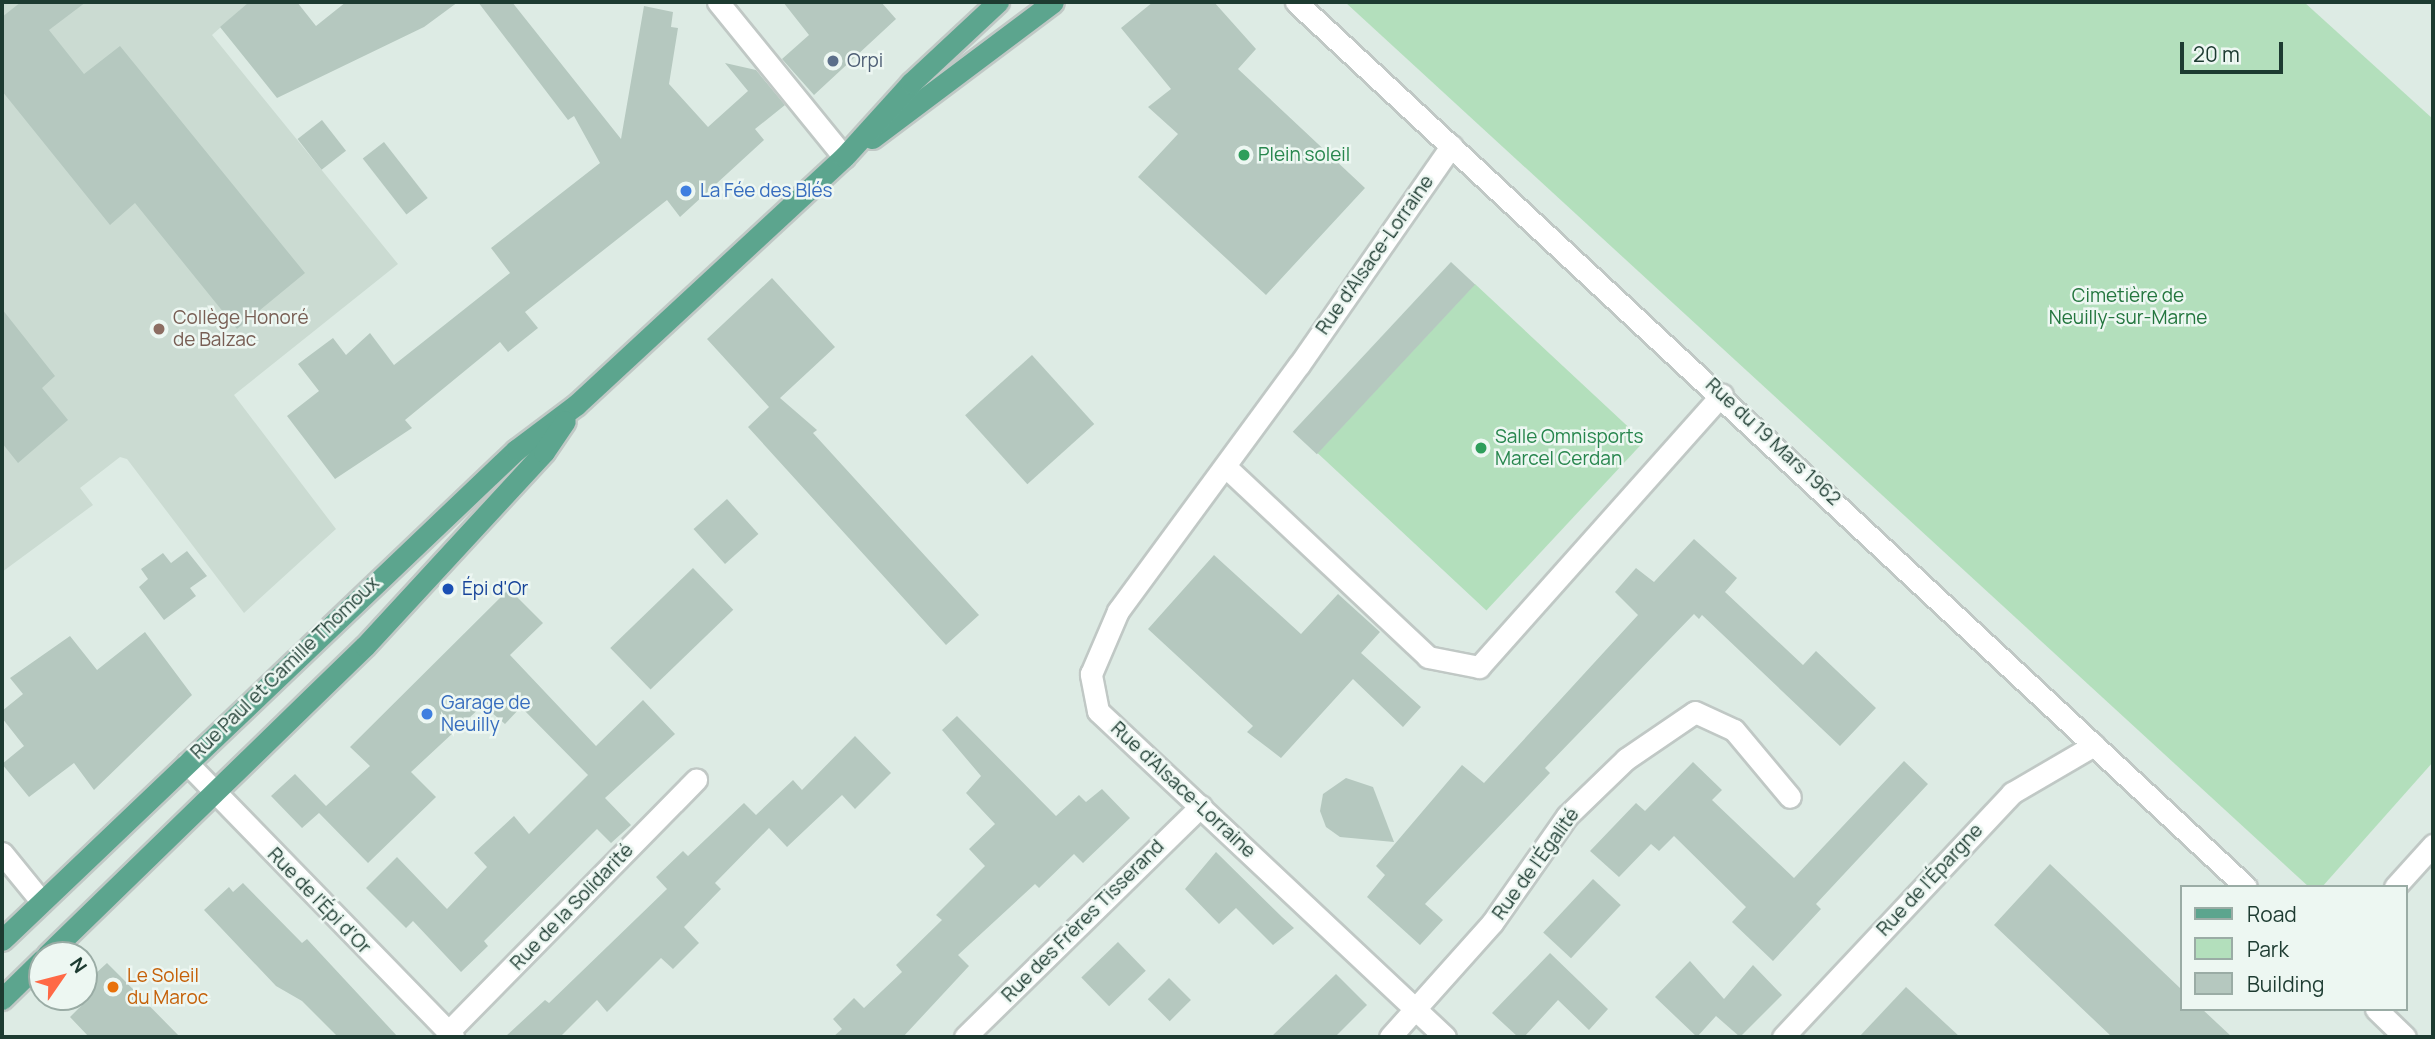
<!DOCTYPE html>
<meta charset="utf-8">
<style>
body{margin:0}
#map{position:relative;width:2435px;height:1039px;overflow:hidden;background:#ddebe4;font-family:Manrope,sans-serif}
div>[style]{position:absolute}
.built>*{inset:0;background:#cbdbd2}
.green>*{inset:0;background:#b3dfbc;transform-origin:0 0}
.building>*{inset:0;background:#b5c8bf;transform-origin:0 0}
.roads{filter:drop-shadow(2px 0 #c0c8c5) drop-shadow(-2px 0 #c0c8c5) drop-shadow(0 2px #c0c8c5) drop-shadow(0 -2px #c0c8c5)}
.minor>*{height:21px;margin:-10.5px;padding:0 10.5px;transform-origin:10.5px;border-radius:10.5px;background:#fff}
.major>*{height:21px;margin:-10.5px;padding:0 10.5px;transform-origin:10.5px;border-radius:10.5px;background:#5ca58e}
.dots>*{width:19px;height:19px;translate:-50% -50%;box-sizing:border-box;border:4px solid #edf7f2;border-radius:50%}
span{translate:-50% -50%;white-space:nowrap;text-align:center;line-height:1.15;-webkit-text-stroke:5px #edf7f2;paint-order:stroke}
.service-label{font-size:19px;color:#4e5e75}
.left{translate:0 -50%;text-align:left}
.leisure-label{font-size:19px;color:#27864d}
.shop-label{font-size:19px;color:#366cbe}
.street-label{font-size:19px;color:#1d3b31}
.park-label{font-size:19px;color:#23763e}
.education-label{font-size:19px;color:#785e54}
.transit-label{font-size:19px;color:#164399}
.food-label{font-size:19px;color:#c56008}
.frame{position:absolute;inset:0;border:4px solid #1d3b31;pointer-events:none}
.legend{position:absolute;left:2180px;top:885px;width:228px;height:126px;box-sizing:border-box;background:#edf7f2;border:2px solid #9aaca5;margin:0;padding:9px 12px;list-style:none;font-size:21px;color:#1d3b31}
.legend li{display:flex;align-items:center;gap:14px;height:35px}
.legend b{width:35px;border:2px solid #9aaca5}
.north{position:absolute;left:28px;top:941px;width:70px;height:70px;box-sizing:border-box;background:#edf7f2;border:2px solid #9aaca5;border-radius:50%;rotate:55deg;font-size:19px;font-weight:700;line-height:28px;text-align:center;color:#1d3b31}
.north::after{content:'';display:block;margin:auto;width:24px;height:32px;background:#ff6946;clip-path:polygon(50% 0,100% 100%,50% 72%,0 100%)}
.scale{position:absolute;left:2180px;top:42px;width:103px;height:32px;box-sizing:border-box;border:4px solid #1d3b31;border-top:0;padding-left:9px;font-size:21px;line-height:24px;white-space:nowrap;color:#1d3b31;-webkit-text-stroke:5px #edf7f2;paint-order:stroke}
</style>
<div id="map">
<div class="built">
<div style="clip-path:polygon(2px 2px,249px 2px,212px 35px,398px 264px,234px 395px,336px 529px,244px 613px,127px 459px,120px 457px,80px 488px,93px 505px,2px 572px)"></div>
</div>
<div class="green">
<div style="clip-path:polygon(1345px 2px,2304px 2px,2433px 119px,2433px 762px,2322px 887px,2309px 887px)"></div>
<div style="left:1475px;top:284px;width:231px;height:231px;rotate:43deg"></div>
</div>
<div class="building">
<div style="clip-path:polygon(21px 2px,86px 2px,49px 30px,84px 74px,120px 46px,305px 273px,237px 329px,135px 203px,110px 225px,2px 91px,2px 17px)"></div>
<div style="clip-path:polygon(249px 2px,297px 2px,316px 26px,346px 2px,458px 2px,424px 27px,277px 98px,220px 27px)"></div>
<div style="clip-path:polygon(478px 2px,512px 2px,621px 139px,644px 6px,673px 12px,671px 27px,678px 28px,669px 84px,708px 127px,748px 91px,725px 63px,756px 70px,785px 105px,755px 129px,764px 140px,680px 217px,667px 200px,525px 312px,538px 328px,508px 352px,500px 342px,405px 420px,412px 428px,335px 479px,287px 416px,319px 391px,298px 364px,333px 338px,346px 355px,370px 333px,394px 365px,510px 273px,491px 248px,600px 163px,574px 116px,568px 120px)"></div>
<div style="clip-path:polygon(783px 2px,881px 2px,896px 19px,814px 95px,782px 59px,809px 35px)"></div>
<div style="clip-path:polygon(1153px 2px,1214px 2px,1256px 49px,1238px 69px,1365px 188px,1266px 295px,1138px 177px,1178px 134px,1148px 107px,1171px 89px,1121px 28px)"></div>
<div style="left:322px;top:120px;width:39px;height:31px;rotate:52deg"></div>
<div style="left:384px;top:142px;width:71px;height:27px;rotate:52deg"></div>
<div style="left:1451px;top:262px;width:33px;height:232px;rotate:43deg"></div>
<div style="clip-path:polygon(772px 278px,835px 347px,780px 398px,817px 430px,813px 433px,979px 615px,946px 645px,748px 427px,769px 407px,707px 339px)"></div>
<div style="clip-path:polygon(2px 309px,55px 376px,42px 388px,68px 420px,18px 463px,2px 443px)"></div>
<div style="left:1032px;top:355px;width:93px;height:90px;rotate:48deg"></div>
<div style="left:727px;top:499px;width:47px;height:45px;rotate:48deg"></div>
<div style="clip-path:polygon(1694px 539px,1737px 578px,1725px 592px,1803px 665px,1816px 651px,1876px 708px,1840px 746px,1702px 615px,1699px 619px,1694px 614px,1545px 768px,1550px 773px,1425px 904px,1443px 920px,1420px 945px,1367px 897px,1385px 875px,1376px 866px,1462px 765px,1484px 783px,1638px 615px,1615px 592px,1636px 568px,1654px 582px)"></div>
<div style="clip-path:polygon(187px 551px,207px 576px,190px 588px,196px 596px,164px 620px,139px 587px,148px 579px,141px 569px,163px 553px,171px 563px)"></div>
<div style="clip-path:polygon(1214px 555px,1301px 634px,1338px 594px,1380px 632px,1361px 653px,1421px 707px,1403px 727px,1353px 679px,1281px 758px,1247px 732px,1253px 726px,1148px 629px)"></div>
<div style="left:693px;top:568px;width:58px;height:115px;rotate:46deg"></div>
<div style="clip-path:polygon(509px 589px,543px 623px,510px 655px,596px 746px,643px 700px,675px 734px,605px 798px,631px 825px,611px 843px,597px 829px,484px 941px,488px 946px,461px 972px,413px 921px,406px 928px,366px 888px,397px 857px,447px 909px,487px 867px,474px 853px,514px 816px,529px 834px,588px 775px,521px 707px,505px 724px,483px 705px,411px 772px,436px 797px,368px 863px,319px 813px,302px 828px,271px 796px,295px 774px,326px 806px,370px 766px,350px 747px)"></div>
<div style="clip-path:polygon(145px 632px,192px 695px,94px 790px,74px 763px,29px 797px,2px 764px,24px 746px,2px 718px,2px 711px,23px 694px,10px 678px,70px 636px,97px 670px)"></div>
<div style="clip-path:polygon(957px 716px,1056px 816px,1079px 795px,1086px 802px,1102px 789px,1130px 818px,1083px 863px,1074px 854px,1039px 888px,1035px 884px,958px 955px,969px 966px,903px 1037px,833px 1037px,842px 1029px,833px 1019px,854px 998px,864px 1008px,902px 972px,896px 965px,942px 920px,936px 915px,985px 866px,969px 849px,995px 824px,966px 793px,981px 776px,942px 730px)"></div>
<div style="clip-path:polygon(855px 736px,891px 773px,855px 809px,842px 795px,787px 847px,769px 828px,715px 883px,721px 889px,684px 927px,699px 943px,673px 969px,661px 958px,607px 1012px,597px 1000px,560px 1037px,505px 1037px,545px 1000px,549px 1003px,667px 889px,656px 877px,683px 851px,688px 856px,744px 803px,756px 815px,793px 780px,802px 790px)"></div>
<div style="clip-path:polygon(1904px 761px,1928px 784px,1816px 904px,1821px 909px,1773px 961px,1732px 922px,1746px 907px,1674px 836px,1659px 851px,1651px 844px,1619px 877px,1590px 851px,1636px 803px,1645px 811px,1693px 762px,1722px 790px,1712px 800px,1794px 878px)"></div>
<div style="clip-path:polygon(1346px 778px,1373px 787px,1394px 842px,1340px 837px,1326px 827px,1320px 811px,1323px 794px)"></div>
<div style="clip-path:polygon(1216px 852px,1282px 917px,1294px 928px,1273px 945px,1236px 908px,1219px 924px,1185px 889px)"></div>
<div style="clip-path:polygon(2050px 864px,2181px 989px,2181px 1009px,2202px 1009px,2232px 1037px,2112px 1037px,1994px 925px)"></div>
<div style="left:1593px;top:879px;width:38px;height:73px;rotate:43deg"></div>
<div style="clip-path:polygon(243px 883px,302px 943px,307px 939px,398px 1037px,338px 1037px,302px 1001px,276px 986px,204px 910px,229px 887px,233px 892px)"></div>
<div style="left:1118px;top:942px;width:40px;height:51px;rotate:46deg"></div>
<div style="clip-path:polygon(1550px 953px,1608px 1009px,1589px 1030px,1558px 1000px,1524px 1037px,1518px 1037px,1492px 1013px)"></div>
<div style="clip-path:polygon(1690px 961px,1724px 999px,1753px 965px,1782px 995px,1740px 1037px,1716px 1016px,1697px 1037px,1655px 997px)"></div>
<div style="clip-path:polygon(107px 963px,120px 976px,180px 1037px,89px 1037px,70px 1017px,84px 1003px,84px 984px)"></div>
<div style="clip-path:polygon(1336px 974px,1367px 1005px,1335px 1037px,1271px 1037px)"></div>
<div style="left:1169px;top:978px;width:31px;height:30px;rotate:45deg"></div>
<div style="clip-path:polygon(1906px 987px,1960px 1037px,1859px 1037px)"></div>
</div>
<div class="roads">
<div class="minor">
<div style="left:718px;top:2px;width:200px;rotate:50.9deg"></div>
<div style="left:1296px;top:2px;width:1298px;rotate:42.97deg"></div>
<div style="left:1226px;top:467px;width:277px;rotate:43.2deg"></div>
<div style="left:1428px;top:657px;width:52px;rotate:11.1deg"></div>
<div style="left:1479px;top:667px;width:365px;rotate:-48.3deg"></div>
<div style="left:187px;top:763px;width:382px;rotate:45.8deg"></div>
<div style="left:2px;top:853px;width:63px;rotate:50.8deg"></div>
<div style="left:2395px;top:887px;width:57px;rotate:-47.9deg"></div>
<div style="left:2376px;top:1009px;width:40px;rotate:44deg"></div>
<div style="left:448px;top:1032px;width:354px;rotate:-45.5deg"></div>
<div style="left:965px;top:1037px;width:330px;rotate:-44.4deg"></div>
<div style="left:1390px;top:1037px;width:153px;rotate:-48.2deg"></div>
<div style="left:1492px;top:923px;width:131px;rotate:-55deg"></div>
<div style="left:1567px;top:816px;width:82px;rotate:-44deg"></div>
<div style="left:1626px;top:759px;width:83px;rotate:-34.3deg"></div>
<div style="left:1695px;top:712px;width:43px;rotate:24.8deg"></div>
<div style="left:1734px;top:730px;width:87px;rotate:50.1deg"></div>
<div style="left:1445px;top:1037px;width:476px;rotate:-136.8deg"></div>
<div style="left:1098px;top:711px;width:38px;rotate:-101deg"></div>
<div style="left:1091px;top:674px;width:69px;rotate:-66.8deg"></div>
<div style="left:1118px;top:611px;width:305px;rotate:-53.7deg"></div>
<div style="left:1299px;top:365px;width:267px;rotate:-55.2deg"></div>
<div style="left:1783px;top:1037px;width:335px;rotate:-46.8deg"></div>
<div style="left:2012px;top:793px;width:95px;rotate:-30.3deg"></div>
</div>
<div class="major">
<div style="left:872px;top:138px;width:226px;rotate:-36.9deg"></div>
<div style="left:2px;top:940px;width:710px;rotate:-43.63deg"></div>
<div style="left:516px;top:450px;width:75px;rotate:-36.9deg"></div>
<div style="left:576px;top:405px;width:365px;rotate:-42.8deg"></div>
<div style="left:844px;top:157px;width:100px;rotate:-47.8deg"></div>
<div style="left:911px;top:83px;width:119px;rotate:-43deg"></div>
<div style="left:47px;top:955px;width:443px;rotate:-44.2deg"></div>
<div style="left:365px;top:646px;width:264px;rotate:-47.3deg"></div>
<div style="left:544px;top:452px;width:37px;rotate:-56deg"></div>
<div style="left:2px;top:999px;width:56px;rotate:-44.3deg"></div>
</div>
</div>
<div class="dots">
<div style="left:833px;top:61px;background:#5c6f8a"></div>
<div style="left:1244px;top:155px;background:#2e9e5b"></div>
<div style="left:686px;top:191px;background:#3f7fe0"></div>
<div style="left:159px;top:329px;background:#8d6e63"></div>
<div style="left:1481px;top:448px;background:#2e9e5b"></div>
<div style="left:448px;top:589px;background:#1a4fb4"></div>
<div style="left:427px;top:714px;background:#3f7fe0"></div>
<div style="left:113px;top:987px;background:#e8710a"></div>
</div>
<div class="service-label">
<span class="left" style="left:847px;top:61px">Orpi</span>
</div>
<div class="leisure-label">
<span class="left" style="left:1258px;top:155px">Plein soleil</span>
<span class="left" style="left:1495px;top:448px">Salle Omnisports<br>Marcel Cerdan</span>
</div>
<div class="shop-label">
<span class="left" style="left:700px;top:191px">La Fée des Blés</span>
<span class="left" style="left:441px;top:714px">Garage de<br>Neuilly</span>
</div>
<div class="street-label">
<span style="left:1375px;top:255px;rotate:-55deg">Rue d'Alsace-Lorraine</span>
<span style="left:1773px;top:442px;rotate:43deg">Rue du 19 Mars 1962</span>
<span style="left:285px;top:668px;rotate:-44deg">Rue Paul et Camille Thomoux</span>
<span style="left:1183px;top:790px;rotate:43deg">Rue d'Alsace-Lorraine</span>
<span style="left:1536px;top:864px;rotate:-54deg">Rue de l'Égalité</span>
<span style="left:1930px;top:880px;rotate:-47deg">Rue de l'Épargne</span>
<span style="left:319px;top:901px;rotate:46deg">Rue de l'Épi d'Or</span>
<span style="left:572px;top:907px;rotate:-46deg">Rue de la Solidarité</span>
<span style="left:1083px;top:921px;rotate:-45deg">Rue des Frères Tisserand</span>
</div>
<div class="park-label">
<span style="left:2128px;top:307px">Cimetière de<br>Neuilly-sur-Marne</span>
</div>
<div class="education-label">
<span class="left" style="left:173px;top:329px">Collège Honoré<br>de Balzac</span>
</div>
<div class="transit-label">
<span class="left" style="left:462px;top:589px">Épi d'Or</span>
</div>
<div class="food-label">
<span class="left" style="left:127px;top:987px">Le Soleil<br>du Maroc</span>
</div>
<div class="frame"></div>
<ul class="legend">
<li><b style="height:9px;background:#5ca58e"></b>Road</li>
<li><b style="height:19px;background:#b3dfbc"></b>Park</li>
<li><b style="height:19px;background:#b5c8bf"></b>Building</li>
</ul>
<div class="north">N</div>
<div class="scale">20 m</div>
</div>
